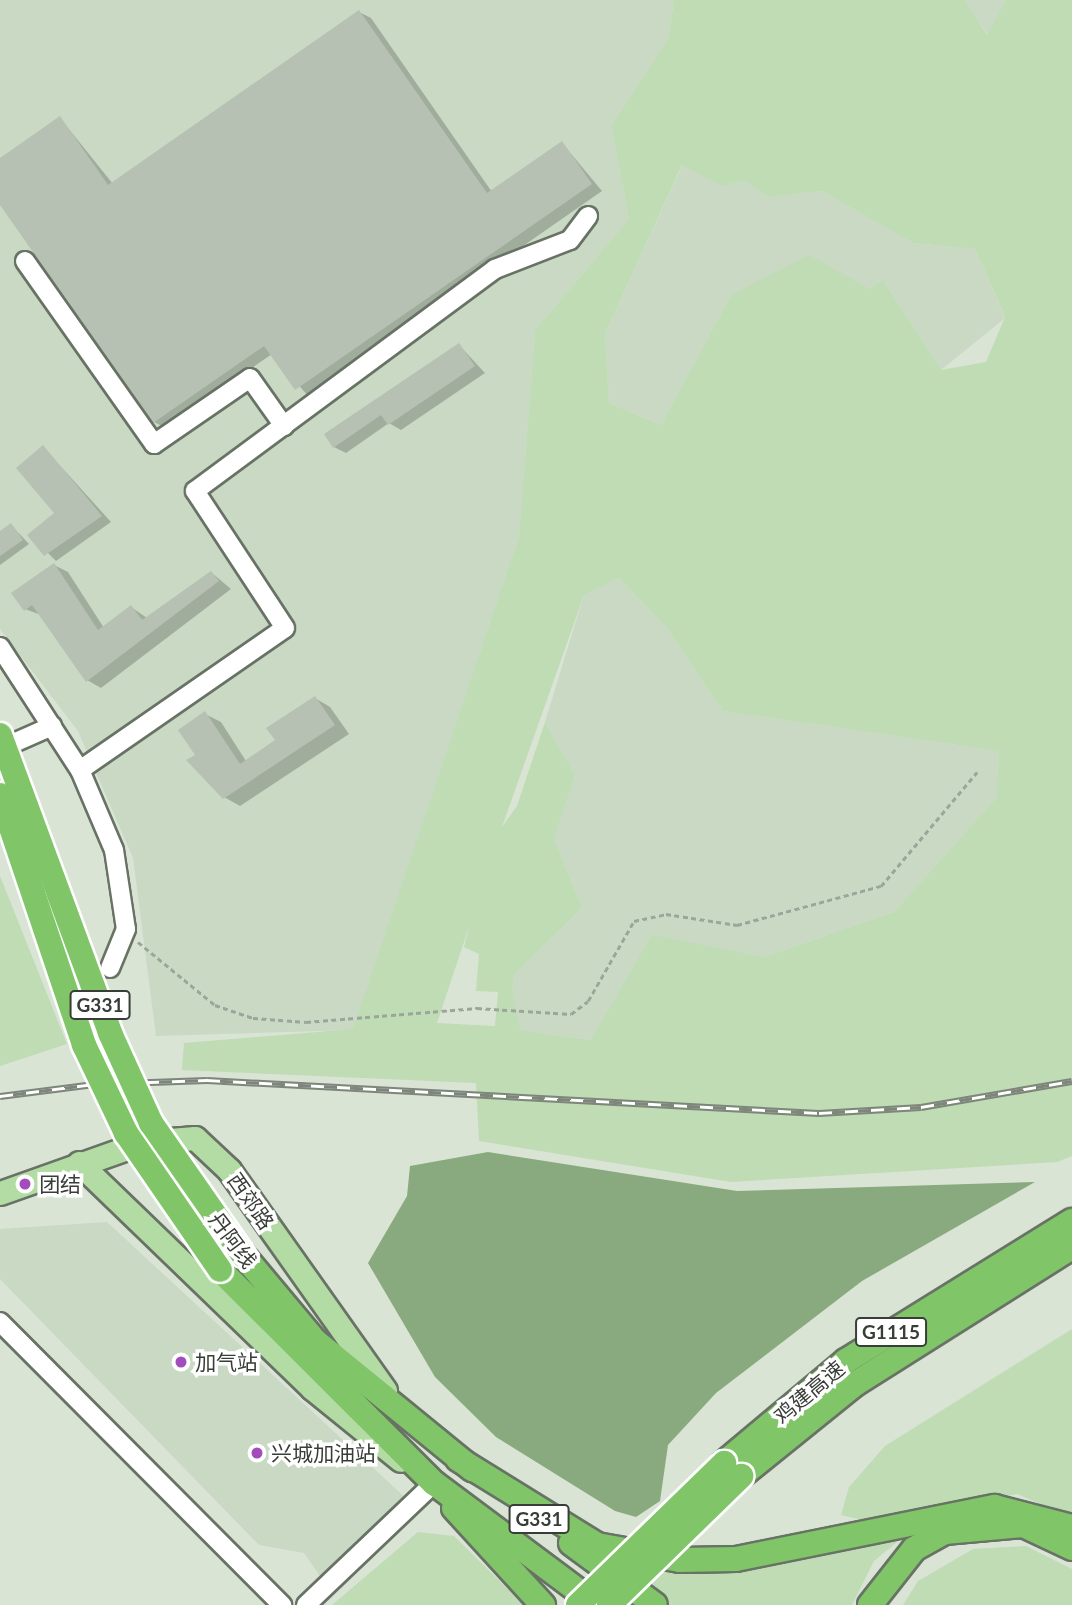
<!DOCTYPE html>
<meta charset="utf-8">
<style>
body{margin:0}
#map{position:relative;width:1072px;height:1605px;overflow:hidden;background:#d9e4d5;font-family:Lato,"Noto Sans SC",sans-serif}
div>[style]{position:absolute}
.built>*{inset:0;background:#c9d9c4}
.green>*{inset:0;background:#bfdcb5}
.water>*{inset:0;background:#89aa7e}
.shadow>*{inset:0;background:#0003}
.building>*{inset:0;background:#b6c1b3}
.path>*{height:2.5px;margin-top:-1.25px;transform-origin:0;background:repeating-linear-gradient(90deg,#9ca599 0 5px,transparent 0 8.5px)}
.roads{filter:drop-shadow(2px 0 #687265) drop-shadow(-2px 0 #687265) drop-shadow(0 2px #687265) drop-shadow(0 -2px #687265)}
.minor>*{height:18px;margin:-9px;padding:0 9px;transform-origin:9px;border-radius:9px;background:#fff}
.major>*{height:23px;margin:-11.5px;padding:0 11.5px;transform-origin:11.5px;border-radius:11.5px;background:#b3dca4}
.highway>*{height:24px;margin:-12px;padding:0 12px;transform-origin:12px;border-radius:12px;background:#80c568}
.rail>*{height:7px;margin-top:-3.5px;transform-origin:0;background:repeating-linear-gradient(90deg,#fff 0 13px,#7e857b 0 26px);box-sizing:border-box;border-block:2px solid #7e857b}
.bridges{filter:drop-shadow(2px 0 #fff) drop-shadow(-2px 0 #fff) drop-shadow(0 2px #fff) drop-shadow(0 -2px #fff)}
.highway-bridge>*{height:24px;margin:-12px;padding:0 12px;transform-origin:12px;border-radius:12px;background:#80c568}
.dots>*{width:19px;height:19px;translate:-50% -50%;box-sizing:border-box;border:4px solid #fff;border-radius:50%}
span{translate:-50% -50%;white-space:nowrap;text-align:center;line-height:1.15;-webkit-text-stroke:7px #fff;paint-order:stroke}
.shield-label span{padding:2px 5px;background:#fff;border:2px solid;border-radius:5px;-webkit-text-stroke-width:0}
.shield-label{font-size:19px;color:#393d37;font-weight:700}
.poi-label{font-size:21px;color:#393d37}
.left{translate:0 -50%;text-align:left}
.street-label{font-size:21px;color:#393d37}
</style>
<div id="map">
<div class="built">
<div style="clip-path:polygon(0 0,674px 0,668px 39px,611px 126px,629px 219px,535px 330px,519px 536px,353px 1030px,156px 1036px,133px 858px,78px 731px,0 629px)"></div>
<div style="clip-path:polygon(965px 0,1006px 0,988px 35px,974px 15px)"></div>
<div style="clip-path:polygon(683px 164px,722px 186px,745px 181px,768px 197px,822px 191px,913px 243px,975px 249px,1005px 318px,941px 370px,883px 280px,869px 289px,731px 295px,661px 425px,609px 403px,605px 334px)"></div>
<div style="clip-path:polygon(619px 578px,669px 630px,723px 711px,999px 751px,996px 798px,894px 912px,764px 957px,653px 936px,592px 1040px,519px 1030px,512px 989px,515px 974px,582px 908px,554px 839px,575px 775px,545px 722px,584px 595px)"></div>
<div style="clip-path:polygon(107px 1222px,409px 1501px,322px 1579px,304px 1553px,259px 1545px,0 1279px,0 1229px)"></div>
</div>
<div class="green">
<div style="clip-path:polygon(evenodd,674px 0,965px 0,987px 35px,1006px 0,1072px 0,1072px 1156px,1057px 1162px,731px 1182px,479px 1141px,476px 1083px,182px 1070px,184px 1043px,353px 1029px,519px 536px,535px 330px,629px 219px,611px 126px,668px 39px,674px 0,682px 165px,722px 186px,745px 181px,768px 197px,822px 191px,913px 243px,975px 249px,1005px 317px,986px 362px,941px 370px,883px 280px,869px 289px,809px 255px,731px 295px,661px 425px,609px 403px,605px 334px,682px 165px,674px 0,619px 578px,669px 630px,723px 711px,999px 751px,996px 798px,894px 912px,764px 957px,652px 935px,591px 1040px,520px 1030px,512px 989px,515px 974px,582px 908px,554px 839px,575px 775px,545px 722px,517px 806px,502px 827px,584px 595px,619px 578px,674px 0,469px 927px,464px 947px,479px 954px,476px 991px,498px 992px,495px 1026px,437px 1023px,469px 927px)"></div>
<div style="clip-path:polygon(0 876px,67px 1044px,0 1066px)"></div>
<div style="clip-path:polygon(1072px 1329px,1072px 1517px,1017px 1494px,868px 1521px,841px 1515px,849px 1487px,885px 1446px)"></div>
<div style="clip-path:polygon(418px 1532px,454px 1536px,524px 1605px,332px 1605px)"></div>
<div style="clip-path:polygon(908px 1533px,874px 1561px,852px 1605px,670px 1605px,644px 1585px,662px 1567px)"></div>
<div style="clip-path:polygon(1026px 1546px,1072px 1569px,1072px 1605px,903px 1605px,918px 1581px,973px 1549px)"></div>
</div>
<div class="water">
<div style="clip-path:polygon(488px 1152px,737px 1191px,1035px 1182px,862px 1281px,716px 1393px,668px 1445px,660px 1501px,636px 1517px,615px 1511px,496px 1437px,435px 1377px,368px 1263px,407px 1196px,410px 1166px)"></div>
</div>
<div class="shadow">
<div style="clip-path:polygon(359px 12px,371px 18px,492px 192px,562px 143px,602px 191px,308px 396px,272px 354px,166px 428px,154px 422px,0 202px,0 160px,60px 118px,113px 184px)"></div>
<div style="clip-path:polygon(459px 345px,485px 373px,401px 430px,389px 423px,346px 453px,334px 447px)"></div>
<div style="clip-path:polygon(44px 448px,111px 522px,56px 561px,30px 535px,57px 513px)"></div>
<div style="clip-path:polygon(11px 525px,29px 544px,0 565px,0 533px)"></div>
<div style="clip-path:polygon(54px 565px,68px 572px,104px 628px,131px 607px,147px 618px,212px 573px,231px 589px,101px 688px,87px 680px,41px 615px,25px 609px)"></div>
<div style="clip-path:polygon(315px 698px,330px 707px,349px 734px,240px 806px,224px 797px,197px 755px,205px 714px,221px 722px,246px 761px,277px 741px)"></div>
</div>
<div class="building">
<div style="clip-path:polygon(359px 10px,487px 193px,562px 141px,592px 184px,295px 390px,264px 346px,153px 423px,0 205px,0 158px,60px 116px,108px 185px)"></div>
<div style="clip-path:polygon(459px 343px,475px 366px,388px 425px,381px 415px,333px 448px,324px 434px)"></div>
<div style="clip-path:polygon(43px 445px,102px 516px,44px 556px,27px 535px,54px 513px,16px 468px)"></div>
<div style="clip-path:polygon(11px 523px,23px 540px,0 556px,0 531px)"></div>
<div style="clip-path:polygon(54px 563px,98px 630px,131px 605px,142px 620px,211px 571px,219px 581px,86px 682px,32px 605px,24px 611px,11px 593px)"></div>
<div style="clip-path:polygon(315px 696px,335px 725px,223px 799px,186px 760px,195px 755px,178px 730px,205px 711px,240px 764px,275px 740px,266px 728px)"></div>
</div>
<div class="path">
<div style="left:138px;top:942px;width:99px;rotate:39.3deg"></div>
<div style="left:215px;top:1005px;width:40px;rotate:18.9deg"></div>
<div style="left:253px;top:1018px;width:53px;rotate:4.3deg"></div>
<div style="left:306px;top:1022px;width:172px;rotate:-4.7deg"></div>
<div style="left:477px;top:1008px;width:94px;rotate:3.7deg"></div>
<div style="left:571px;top:1014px;width:21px;rotate:-37deg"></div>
<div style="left:588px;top:1001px;width:92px;rotate:-60.1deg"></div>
<div style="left:634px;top:921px;width:33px;rotate:-12deg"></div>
<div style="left:666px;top:914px;width:72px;rotate:8.8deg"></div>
<div style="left:737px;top:925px;width:149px;rotate:-15.2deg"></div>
<div style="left:881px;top:886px;width:149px;rotate:-49.9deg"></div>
</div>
<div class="roads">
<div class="minor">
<div style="left:25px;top:261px;width:224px;rotate:54.8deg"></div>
<div style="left:154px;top:444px;width:116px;rotate:-34.5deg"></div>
<div style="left:250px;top:378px;width:59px;rotate:54.7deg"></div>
<div style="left:0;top:647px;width:147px;rotate:57deg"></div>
<div style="left:80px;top:770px;width:87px;rotate:67deg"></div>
<div style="left:114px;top:850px;width:80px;rotate:81.4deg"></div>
<div style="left:126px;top:929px;width:42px;rotate:112.3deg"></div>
<div style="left:0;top:749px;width:57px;rotate:-23.9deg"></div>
<div style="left:80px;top:770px;width:249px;rotate:-34.7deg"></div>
<div style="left:285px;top:628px;width:164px;rotate:-123.3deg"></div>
<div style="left:195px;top:491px;width:373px;rotate:-36.5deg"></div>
<div style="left:495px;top:269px;width:80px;rotate:-21.1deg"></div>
<div style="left:570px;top:240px;width:30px;rotate:-53deg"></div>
<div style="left:0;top:1322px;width:400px;rotate:45.1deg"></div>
<div style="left:306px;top:1605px;width:177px;rotate:-43.6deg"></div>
</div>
<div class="major">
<div style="left:79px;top:1163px;width:324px;rotate:44deg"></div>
<div style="left:312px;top:1388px;width:114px;rotate:39deg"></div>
<div style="left:0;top:1193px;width:153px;rotate:-19.5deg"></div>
<div style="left:144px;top:1142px;width:51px;rotate:-4.5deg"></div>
<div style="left:195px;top:1138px;width:47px;rotate:43.3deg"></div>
<div style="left:229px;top:1170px;width:270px;rotate:54.7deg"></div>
</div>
<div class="highway">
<div style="left:243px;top:1255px;width:112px;rotate:50.1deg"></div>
<div style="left:315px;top:1341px;width:203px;rotate:39.2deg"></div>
<div style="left:220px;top:1270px;width:302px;rotate:44.9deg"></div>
<div style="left:434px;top:1483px;width:204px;rotate:36.8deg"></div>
<div style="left:458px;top:1459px;width:163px;rotate:31.7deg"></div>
<div style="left:597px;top:1545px;width:84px;rotate:10.2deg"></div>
<div style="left:680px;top:1560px;width:56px;rotate:-1deg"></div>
<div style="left:736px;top:1559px;width:264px;rotate:-11.4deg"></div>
<div style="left:995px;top:1507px;width:80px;rotate:14.6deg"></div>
<div style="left:724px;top:1463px;width:159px;rotate:-39.9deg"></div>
<div style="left:846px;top:1361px;width:266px;rotate:-31.8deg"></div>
<div style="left:741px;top:1476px;width:146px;rotate:-38.9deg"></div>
<div style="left:855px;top:1384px;width:257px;rotate:-32.3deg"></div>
<div style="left:454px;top:1508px;width:132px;rotate:47.5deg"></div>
<div style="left:571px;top:1543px;width:104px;rotate:36.4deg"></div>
<div style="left:870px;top:1605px;width:71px;rotate:-51.8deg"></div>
<div style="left:914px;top:1549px;width:35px;rotate:-29deg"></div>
<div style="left:945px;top:1532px;width:78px;rotate:-5.1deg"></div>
<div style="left:1023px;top:1525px;width:54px;rotate:25.1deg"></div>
</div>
</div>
<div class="rail">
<div style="left:0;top:1096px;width:95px;rotate:-7.3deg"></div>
<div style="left:94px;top:1084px;width:113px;rotate:-2deg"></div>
<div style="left:207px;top:1080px;width:613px;rotate:3.09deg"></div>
<div style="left:819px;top:1113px;width:102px;rotate:-3.4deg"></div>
<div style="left:921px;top:1107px;width:153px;rotate:-9.8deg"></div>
</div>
<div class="bridges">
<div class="highway-bridge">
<div style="left:0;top:735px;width:318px;rotate:69.7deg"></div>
<div style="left:110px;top:1033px;width:99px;rotate:65.5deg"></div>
<div style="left:151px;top:1123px;width:161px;rotate:55.1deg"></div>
<div style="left:0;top:795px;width:264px;rotate:71.4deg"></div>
<div style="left:84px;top:1045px;width:98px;rotate:64.5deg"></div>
<div style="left:126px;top:1133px;width:166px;rotate:55.5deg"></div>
<div style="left:578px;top:1605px;width:204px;rotate:-44.2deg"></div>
<div style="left:609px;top:1605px;width:185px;rotate:-44.3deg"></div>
</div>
</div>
<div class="dots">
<div style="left:25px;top:1184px;background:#a24dbb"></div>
<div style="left:181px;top:1362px;background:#a24dbb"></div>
<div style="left:257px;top:1453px;background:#a24dbb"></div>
</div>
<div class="shield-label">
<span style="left:100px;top:1005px">G331</span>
<span style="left:891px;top:1332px">G1115</span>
<span style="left:539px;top:1519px">G331</span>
</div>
<div class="poi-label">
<span class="left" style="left:39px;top:1184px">团结</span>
<span class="left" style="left:195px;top:1362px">加气站</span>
<span class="left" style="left:271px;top:1453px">兴城加油站</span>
</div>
<div class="street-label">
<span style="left:251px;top:1201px;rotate:55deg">西郊路</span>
<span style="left:233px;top:1240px;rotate:53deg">丹阿线</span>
<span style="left:809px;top:1392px;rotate:-40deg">鸡建高速</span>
</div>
</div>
